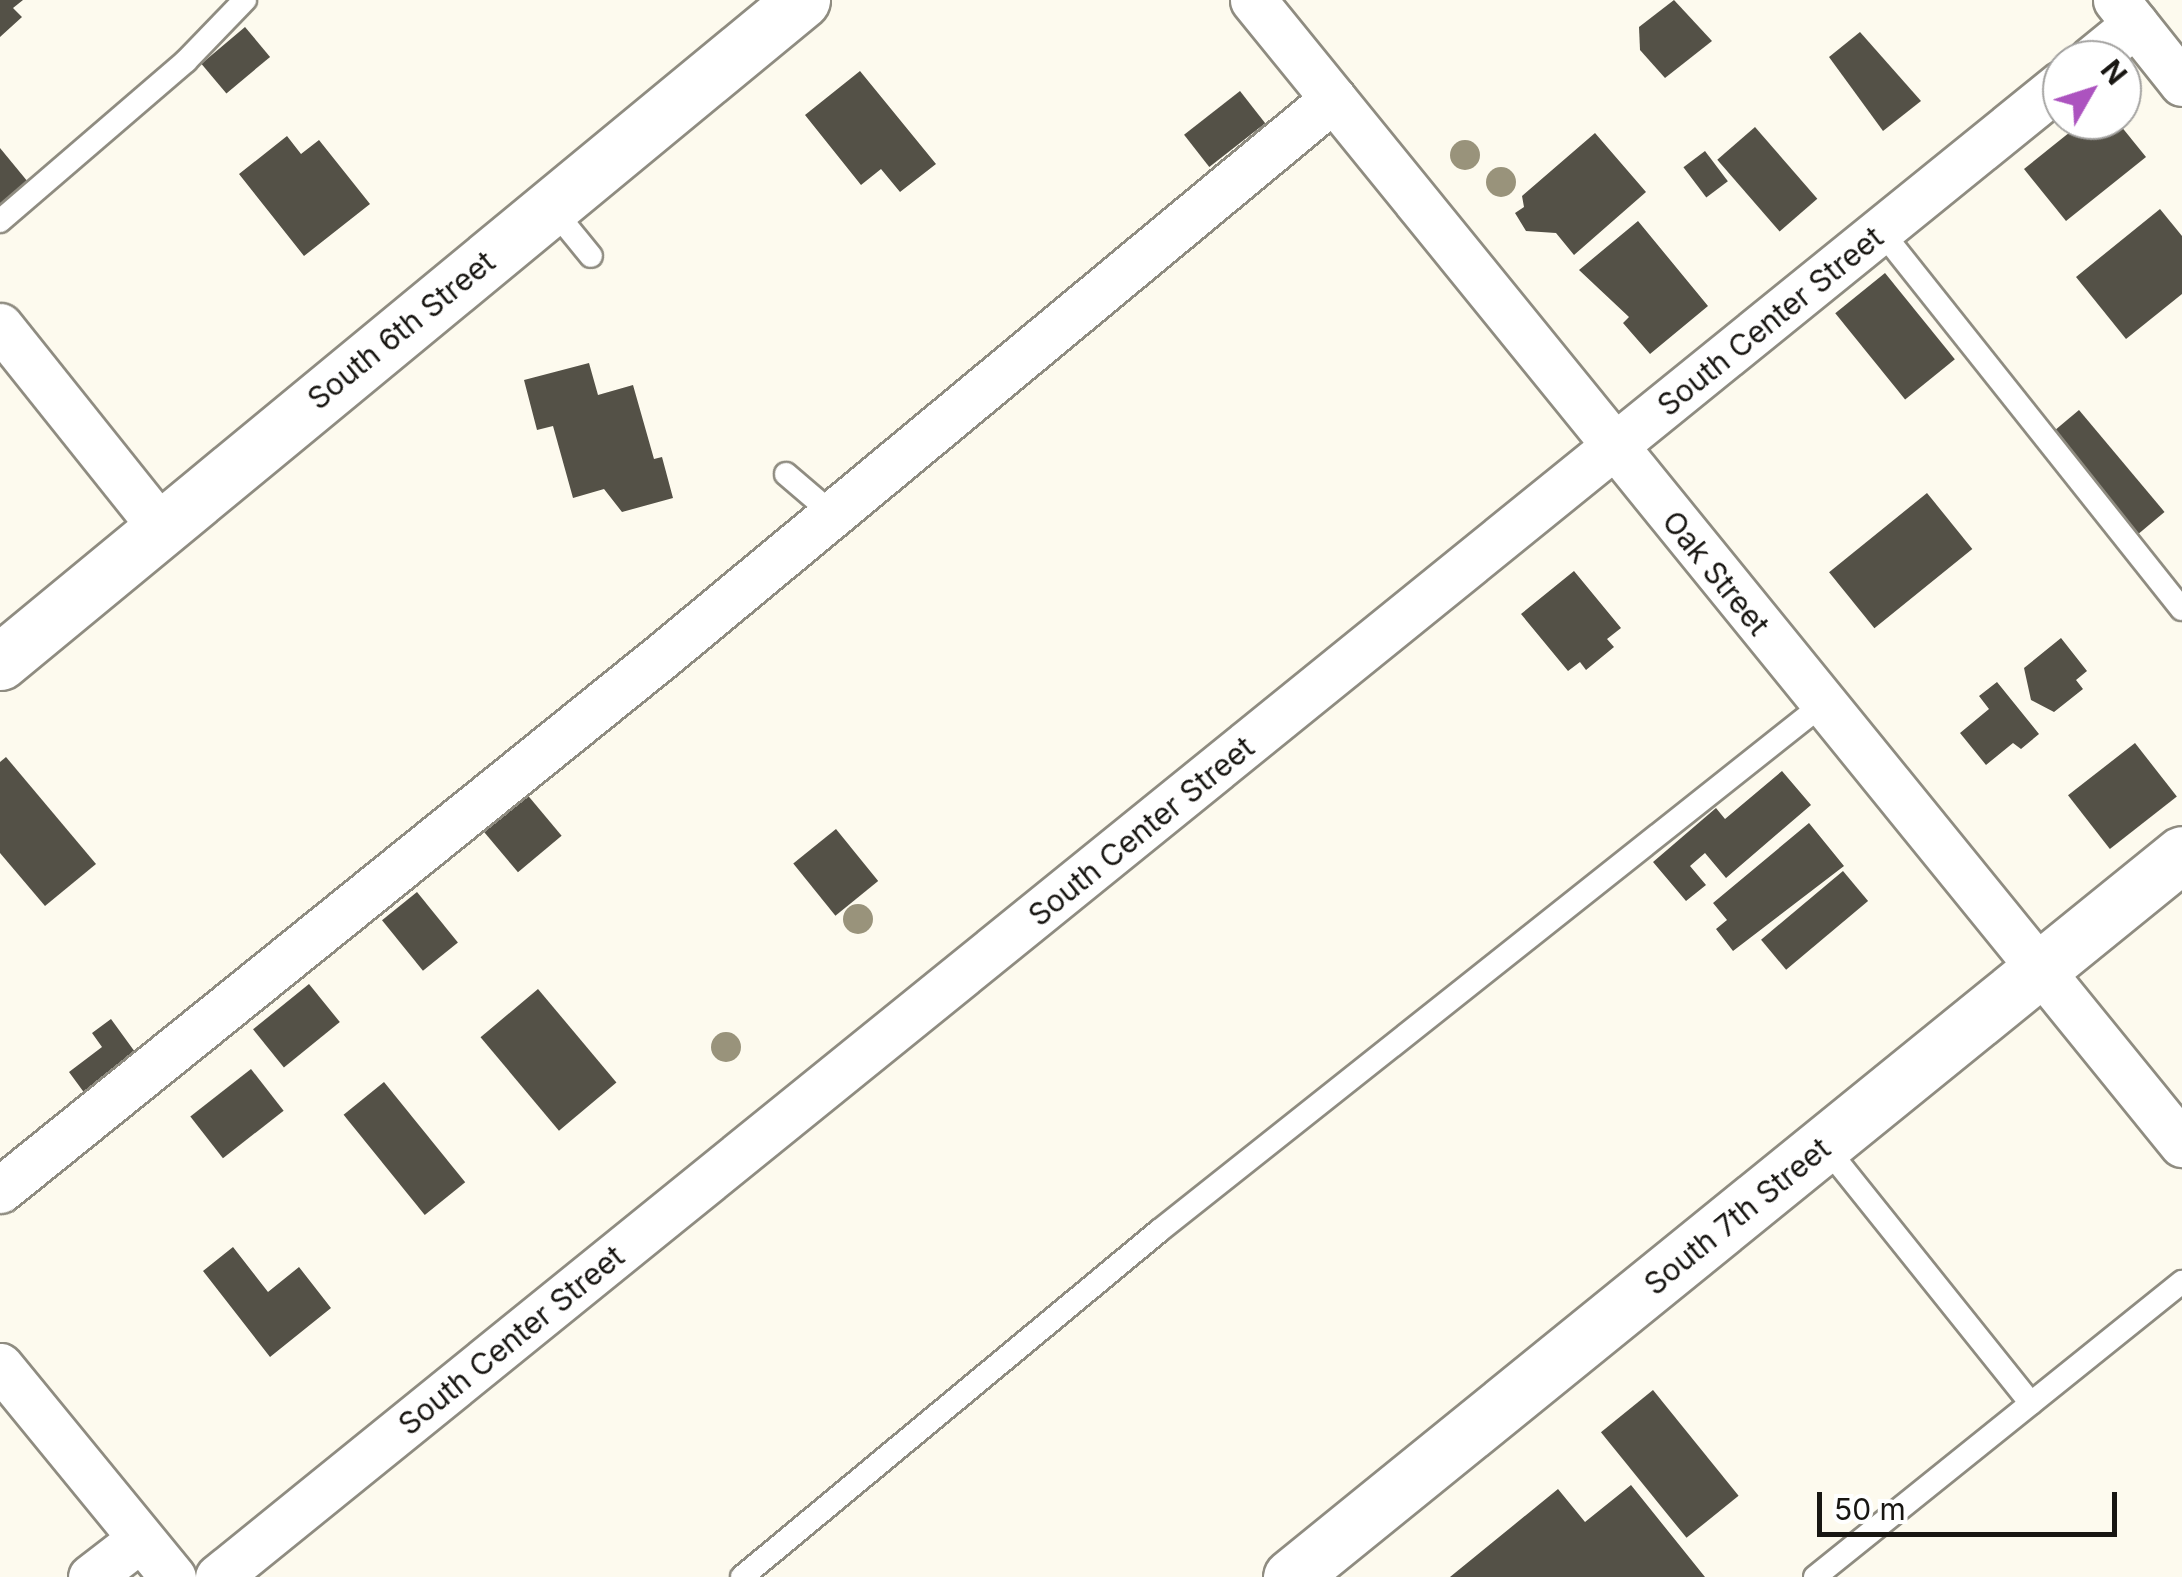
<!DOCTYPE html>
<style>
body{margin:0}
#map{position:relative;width:2182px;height:1577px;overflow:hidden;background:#fdfaee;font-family:Inter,sans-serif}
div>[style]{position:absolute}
.building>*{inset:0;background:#545147;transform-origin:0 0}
.roads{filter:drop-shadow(2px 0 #8f8c81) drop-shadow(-2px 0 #8f8c81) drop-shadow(0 2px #8f8c81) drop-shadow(0 -2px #8f8c81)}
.lane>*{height:22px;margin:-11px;padding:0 11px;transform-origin:11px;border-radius:11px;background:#fff}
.street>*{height:45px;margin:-22.5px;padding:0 22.5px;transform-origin:22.5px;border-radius:22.5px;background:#fff}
.secondary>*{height:55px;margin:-27.5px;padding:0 27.5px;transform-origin:27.5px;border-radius:27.5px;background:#fff}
.trees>*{width:30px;height:30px;margin:-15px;border-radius:50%;background:#99937b}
span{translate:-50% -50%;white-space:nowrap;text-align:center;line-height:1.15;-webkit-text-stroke:10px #fff;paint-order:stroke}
.street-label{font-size:30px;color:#181612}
.north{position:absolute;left:2042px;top:40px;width:100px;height:100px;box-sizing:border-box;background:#fff;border:2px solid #a3a2a0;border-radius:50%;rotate:51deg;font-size:28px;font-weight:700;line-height:40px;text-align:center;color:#181612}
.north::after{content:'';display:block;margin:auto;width:35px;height:45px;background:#ac53bf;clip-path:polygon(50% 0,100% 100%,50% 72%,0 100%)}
.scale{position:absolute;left:1817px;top:1492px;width:300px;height:45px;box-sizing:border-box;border:5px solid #181612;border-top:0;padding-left:12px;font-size:30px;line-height:35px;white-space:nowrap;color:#181612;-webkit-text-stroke:8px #fff;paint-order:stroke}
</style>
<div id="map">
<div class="building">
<div style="clip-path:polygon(0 0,23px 0,13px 8px,22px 17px,0 37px)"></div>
<div style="clip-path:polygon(1674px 0,1712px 41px,1665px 78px,1640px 50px,1639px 27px)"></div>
<div style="left:245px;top:27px;width:39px;height:57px;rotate:50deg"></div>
<div style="clip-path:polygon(1860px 32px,1921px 101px,1883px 131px,1829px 57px)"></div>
<div style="clip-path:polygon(860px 71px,936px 164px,900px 192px,881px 169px,861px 185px,805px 115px)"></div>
<div style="left:1240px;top:91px;width:41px;height:71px;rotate:52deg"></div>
<div style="clip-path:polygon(2085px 120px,2116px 120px,2146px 157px,2066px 221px,2024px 169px)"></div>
<div style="left:1755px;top:127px;width:95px;height:50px;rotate:49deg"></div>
<div style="clip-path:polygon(1595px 133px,1646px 192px,1574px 255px,1556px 233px,1526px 231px,1515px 213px,1524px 207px,1522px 196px)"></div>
<div style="clip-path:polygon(287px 136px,301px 154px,319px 140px,370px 204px,304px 256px,239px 174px)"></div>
<div style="clip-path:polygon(0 148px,28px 182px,0 205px)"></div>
<div style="left:1705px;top:151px;width:38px;height:27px;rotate:53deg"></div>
<div style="clip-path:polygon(2160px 209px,2182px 236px,2182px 294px,2126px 339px,2076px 277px)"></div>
<div style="clip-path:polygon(1638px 221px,1708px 306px,1650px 354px,1623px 323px,1629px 317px,1579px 270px)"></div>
<div style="left:1885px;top:273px;width:111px;height:64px;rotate:51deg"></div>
<div style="clip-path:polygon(589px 363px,598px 395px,633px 385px,654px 459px,662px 457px,673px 498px,622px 512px,604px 489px,573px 498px,553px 426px,537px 430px,524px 380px)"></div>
<div style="left:2079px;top:410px;width:133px;height:35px;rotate:50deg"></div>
<div style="left:1927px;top:493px;width:72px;height:126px;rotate:51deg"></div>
<div style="clip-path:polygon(1574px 571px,1621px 628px,1607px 639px,1614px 647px,1586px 670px,1580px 662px,1568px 671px,1521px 614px)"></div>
<div style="clip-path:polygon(2061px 638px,2087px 671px,2076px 680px,2083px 689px,2054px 712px,2031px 700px,2024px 668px)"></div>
<div style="clip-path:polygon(1997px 682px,2039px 734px,2021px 749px,2013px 743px,1986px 765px,1960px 733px,1989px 709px,1979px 696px)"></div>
<div style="left:2135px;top:743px;width:68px;height:85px;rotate:52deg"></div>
<div style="clip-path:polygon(6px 757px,96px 864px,45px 906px,0 853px,0 762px)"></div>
<div style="clip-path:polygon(1782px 771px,1811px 805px,1726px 878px,1705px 853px,1690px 866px,1706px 885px,1686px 901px,1653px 862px,1716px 808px,1725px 819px)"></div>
<div style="left:525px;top:792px;width:57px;height:57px;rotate:50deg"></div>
<div style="clip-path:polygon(1809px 823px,1844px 866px,1733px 951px,1716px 929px,1727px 920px,1713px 903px)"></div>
<div style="left:836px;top:829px;width:67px;height:55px;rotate:51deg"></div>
<div style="left:1843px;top:871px;width:39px;height:107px;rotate:50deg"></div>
<div style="left:417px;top:892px;width:65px;height:45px;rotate:51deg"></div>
<div style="left:309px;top:984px;width:49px;height:72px;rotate:51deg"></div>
<div style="left:538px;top:989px;width:122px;height:75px;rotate:50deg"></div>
<div style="clip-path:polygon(111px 1019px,143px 1063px,91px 1102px,69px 1072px,102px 1047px,92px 1033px)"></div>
<div style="left:251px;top:1069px;width:53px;height:77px;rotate:52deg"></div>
<div style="left:384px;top:1082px;width:129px;height:52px;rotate:51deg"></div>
<div style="clip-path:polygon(233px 1247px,268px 1292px,299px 1267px,331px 1308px,270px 1357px,203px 1271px)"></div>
<div style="left:1653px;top:1390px;width:136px;height:67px;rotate:51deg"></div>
<div style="clip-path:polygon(1631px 1485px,1705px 1577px,1450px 1577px,1558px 1489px,1585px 1522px)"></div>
</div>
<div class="roads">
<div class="lane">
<div style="left:551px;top:207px;width:63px;rotate:50.8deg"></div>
<div style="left:0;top:221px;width:245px;rotate:-40.7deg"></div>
<div style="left:186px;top:61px;width:85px;rotate:-46deg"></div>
<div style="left:1881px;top:231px;width:483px;rotate:51.5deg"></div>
<div style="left:786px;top:474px;width:63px;rotate:40.5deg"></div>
<div style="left:1824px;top:1145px;width:331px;rotate:51.3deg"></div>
<div style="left:742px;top:1577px;width:542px;rotate:-39.68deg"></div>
<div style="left:1159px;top:1231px;width:848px;rotate:-38.44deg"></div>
<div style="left:1815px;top:1577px;width:471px;rotate:-38.8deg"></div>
</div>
<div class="street">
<div style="left:1253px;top:0;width:1474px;rotate:50.92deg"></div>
<div style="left:2116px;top:0;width:106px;rotate:51.5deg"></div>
<div style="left:2091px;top:60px;width:57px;rotate:-39.3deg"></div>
<div style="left:0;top:326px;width:258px;rotate:51.4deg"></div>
<div style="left:0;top:1190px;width:852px;rotate:-38.9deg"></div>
<div style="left:663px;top:655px;width:871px;rotate:-39.69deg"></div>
<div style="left:0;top:1366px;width:273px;rotate:50.7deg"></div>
<div style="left:91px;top:1577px;width:61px;rotate:-37.6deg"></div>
<div style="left:218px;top:1577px;width:2373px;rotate:-39.01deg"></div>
</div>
<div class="secondary">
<div style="left:0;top:662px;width:1040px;rotate:-39.54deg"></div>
<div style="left:1291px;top:1577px;width:1147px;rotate:-39.06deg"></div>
</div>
</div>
<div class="trees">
<div style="left:1465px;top:155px"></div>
<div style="left:1501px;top:182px"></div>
<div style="left:858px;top:919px"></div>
<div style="left:726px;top:1047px"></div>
</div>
<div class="street-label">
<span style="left:1770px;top:321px;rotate:-39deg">South Center Street</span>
<span style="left:401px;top:330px;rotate:-39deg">South 6th Street</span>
<span style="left:1716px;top:573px;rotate:51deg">Oak Street</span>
<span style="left:1141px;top:831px;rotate:-39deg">South Center Street</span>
<span style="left:1737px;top:1216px;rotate:-39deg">South 7th Street</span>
<span style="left:511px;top:1340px;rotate:-39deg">South Center Street</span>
</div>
<div class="north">N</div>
<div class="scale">50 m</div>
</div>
